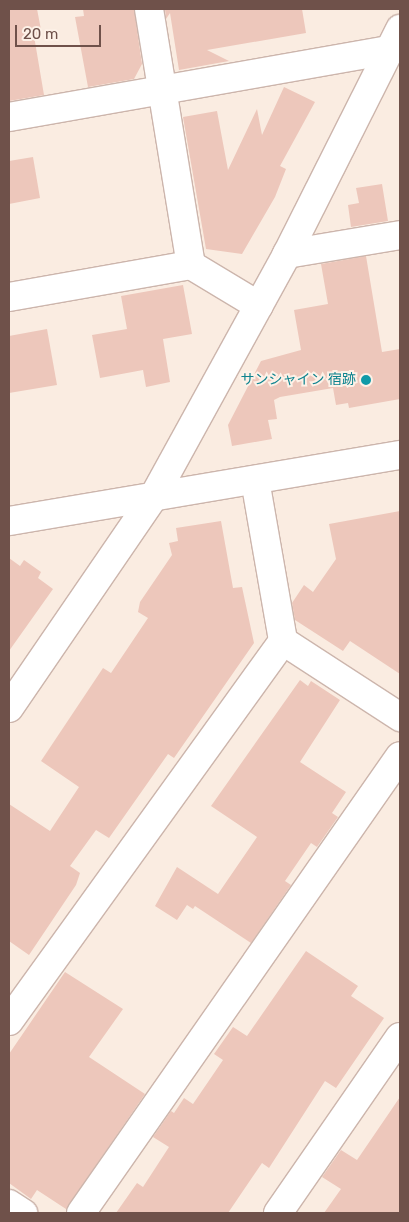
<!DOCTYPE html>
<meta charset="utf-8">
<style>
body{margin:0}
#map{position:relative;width:409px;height:1222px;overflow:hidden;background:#faece1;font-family:Rubik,"Noto Sans JP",sans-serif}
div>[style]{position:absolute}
.building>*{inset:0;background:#edc7bb}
.roads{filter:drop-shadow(1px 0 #ccb5ac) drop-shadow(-1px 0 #ccb5ac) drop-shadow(0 1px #ccb5ac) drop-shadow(0 -1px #ccb5ac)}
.minor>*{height:28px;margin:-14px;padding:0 14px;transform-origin:14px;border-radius:14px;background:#fff}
.dots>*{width:14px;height:14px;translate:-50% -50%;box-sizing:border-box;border:2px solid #fdf1e7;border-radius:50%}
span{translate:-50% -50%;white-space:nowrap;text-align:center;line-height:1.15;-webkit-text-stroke:4px #fdf1e7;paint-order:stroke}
.culture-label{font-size:14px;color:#0d838f}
.right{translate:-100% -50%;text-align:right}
.frame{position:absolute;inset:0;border:10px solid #6f514a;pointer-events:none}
.scale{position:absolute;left:15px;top:25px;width:86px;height:22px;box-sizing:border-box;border:2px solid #6f514a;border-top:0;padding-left:6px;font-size:15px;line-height:18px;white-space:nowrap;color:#6f514a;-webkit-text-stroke:4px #fdf1e7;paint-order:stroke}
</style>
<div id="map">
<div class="building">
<div style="clip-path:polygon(9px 9px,37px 9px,42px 35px,34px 36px,44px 95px,9px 101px)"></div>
<div style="clip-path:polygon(83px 9px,134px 9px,142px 64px,134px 79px,88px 87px,75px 17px,84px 16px)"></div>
<div style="clip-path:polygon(165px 9px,302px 9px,306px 33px,207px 50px,229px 61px,179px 70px,170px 13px,166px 19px)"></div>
<div style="clip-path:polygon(284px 87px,315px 102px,280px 166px,286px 169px,275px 197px,242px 254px,206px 249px,183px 117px,217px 111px,228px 170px,257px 109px,262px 135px)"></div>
<div style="clip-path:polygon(33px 157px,40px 198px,9px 204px,9px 161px)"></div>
<div style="clip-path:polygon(382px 184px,388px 221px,351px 227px,348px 205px,359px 203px,356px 188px)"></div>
<div style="clip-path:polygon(366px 256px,382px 352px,400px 349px,400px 399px,349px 408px,348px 403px,336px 405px,333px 388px,280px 397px,274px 400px,277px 419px,268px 420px,272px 439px,232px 446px,228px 425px,261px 361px,301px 350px,294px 310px,328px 304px,321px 264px)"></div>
<div style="clip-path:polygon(183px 285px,192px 334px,163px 339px,170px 382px,146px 387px,143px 370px,100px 378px,92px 335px,127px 329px,121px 296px)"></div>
<div style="clip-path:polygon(47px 329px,57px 385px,9px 393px,9px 336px)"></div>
<div style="clip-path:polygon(400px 511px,400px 674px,350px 641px,343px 651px,295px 620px,292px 603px,304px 585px,313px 592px,336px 559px,329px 524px)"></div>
<div style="clip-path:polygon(221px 521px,233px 588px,242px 587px,254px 643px,174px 758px,168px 754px,109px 838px,96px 830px,70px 866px,80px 873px,76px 885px,29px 955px,9px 941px,9px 804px,50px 831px,79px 787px,41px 761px,103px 668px,111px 673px,148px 618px,138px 612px,140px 602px,172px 555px,169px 543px,178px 541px,176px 528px)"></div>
<div style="clip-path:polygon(9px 558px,20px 566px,24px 560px,41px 572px,38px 578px,53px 589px,9px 651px)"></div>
<div style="clip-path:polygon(300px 680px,308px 686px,311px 681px,340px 700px,300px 762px,346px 792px,332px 813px,338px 817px,317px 847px,311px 843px,285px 881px,291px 885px,251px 943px,195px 906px,193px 909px,187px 905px,177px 920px,155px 906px,177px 867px,218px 894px,257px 837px,211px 806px)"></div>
<div style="clip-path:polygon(306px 951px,358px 986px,351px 996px,384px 1018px,336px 1088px,325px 1081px,269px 1168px,262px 1163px,228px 1213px,116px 1213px,137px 1183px,143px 1187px,169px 1147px,153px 1137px,171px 1111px,174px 1113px,184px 1098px,193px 1104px,223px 1060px,214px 1054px,233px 1027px,247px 1036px)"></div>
<div style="clip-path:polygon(65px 972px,123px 1009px,89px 1057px,145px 1094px,66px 1209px,37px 1190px,31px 1199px,9px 1183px,9px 1054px)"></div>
<div style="clip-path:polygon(400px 1097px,400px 1213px,324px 1213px,341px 1189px,322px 1177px,341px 1150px,357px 1160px)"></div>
</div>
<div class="roads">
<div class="minor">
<div style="left:149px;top:9px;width:259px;rotate:80.7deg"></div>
<div style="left:9px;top:117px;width:397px;rotate:-10deg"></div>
<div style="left:287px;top:254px;width:115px;rotate:-9.5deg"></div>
<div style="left:9px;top:297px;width:185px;rotate:-10deg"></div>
<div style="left:191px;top:265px;width:79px;rotate:31.1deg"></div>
<div style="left:255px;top:480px;width:163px;rotate:80.1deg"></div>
<div style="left:283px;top:641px;width:140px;rotate:33deg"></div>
<div style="left:9px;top:521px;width:397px;rotate:-9.6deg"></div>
<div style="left:9px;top:708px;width:257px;rotate:-55.6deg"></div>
<div style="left:154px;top:496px;width:276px;rotate:-61.2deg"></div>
<div style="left:287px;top:254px;width:252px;rotate:-63.3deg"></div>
<div style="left:9px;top:1021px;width:468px;rotate:-54.2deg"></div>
<div style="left:9px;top:1204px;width:17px;rotate:33deg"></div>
<div style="left:81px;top:1213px;width:557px;rotate:-55.08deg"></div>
<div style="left:278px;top:1213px;width:214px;rotate:-55.3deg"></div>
</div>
</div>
<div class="dots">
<div style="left:366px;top:380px;background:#0f9aa8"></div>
</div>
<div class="culture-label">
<span class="right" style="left:356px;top:380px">サンシャイン 宿跡</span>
</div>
<div class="frame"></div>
<div class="scale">20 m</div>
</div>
